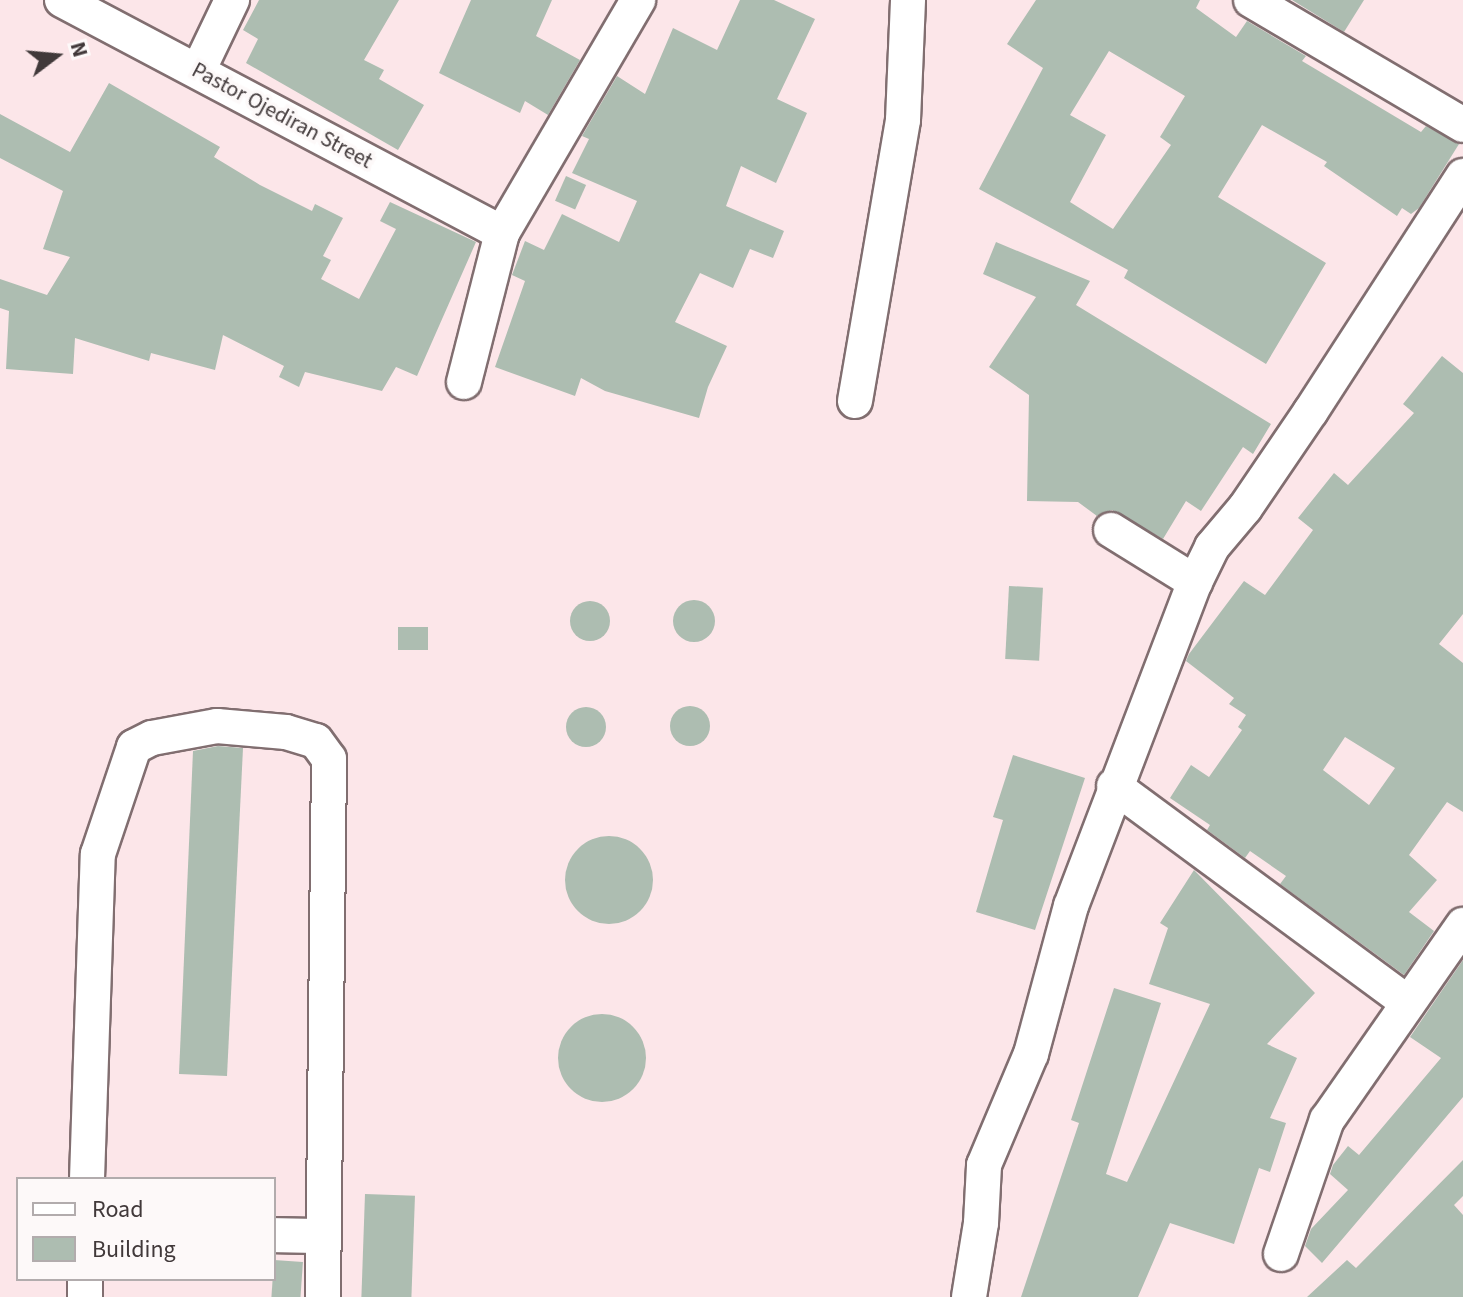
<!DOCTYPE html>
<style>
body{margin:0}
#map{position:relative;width:1463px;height:1297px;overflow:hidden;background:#fce6e9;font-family:"Source Sans 3",sans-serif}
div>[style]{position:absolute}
.building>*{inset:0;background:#adbdb1;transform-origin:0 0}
.round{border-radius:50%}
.roads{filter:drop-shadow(2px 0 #816e70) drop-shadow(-2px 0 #816e70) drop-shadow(0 2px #816e70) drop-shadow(0 -2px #816e70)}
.minor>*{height:34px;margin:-17px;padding:0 17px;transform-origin:17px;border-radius:17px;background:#fff}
span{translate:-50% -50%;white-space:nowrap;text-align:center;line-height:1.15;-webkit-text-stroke:7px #fdf9f9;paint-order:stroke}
.street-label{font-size:22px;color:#41393a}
.legend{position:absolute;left:16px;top:1177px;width:260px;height:104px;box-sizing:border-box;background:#fdf9f9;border:2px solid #b2acad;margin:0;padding:10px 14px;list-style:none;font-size:24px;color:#41393a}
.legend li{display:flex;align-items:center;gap:16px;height:40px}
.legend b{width:40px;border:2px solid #b2acad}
.north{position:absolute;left:16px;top:16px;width:80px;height:80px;-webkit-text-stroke:6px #fdf9f9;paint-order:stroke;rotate:74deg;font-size:22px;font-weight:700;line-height:32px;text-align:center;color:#41393a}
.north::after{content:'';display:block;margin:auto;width:28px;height:36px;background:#41393a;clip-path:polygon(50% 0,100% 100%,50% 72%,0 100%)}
</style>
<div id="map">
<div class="building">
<div style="clip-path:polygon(259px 0,399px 0,364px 60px,384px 70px,379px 79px,424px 105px,398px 150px,246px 63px,258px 39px,243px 30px)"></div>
<div style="clip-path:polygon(471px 0,552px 0,536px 36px,580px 60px,548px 115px,525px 101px,520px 113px,439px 73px)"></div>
<div style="clip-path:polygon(740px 0,774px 0,815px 19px,777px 99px,807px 113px,776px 183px,741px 166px,726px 206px,784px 231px,773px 258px,750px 249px,733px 288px,700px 273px,675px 322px,727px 346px,708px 387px,699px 418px,605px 391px,581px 378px,575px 396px,495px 367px,525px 281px,512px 275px,525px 241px,544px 250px,562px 214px,619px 242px,637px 201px,572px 173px,589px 139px,582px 136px,617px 76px,645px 94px,673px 28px,717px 50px)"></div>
<div style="clip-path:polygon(evenodd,1036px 0,1200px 0,1196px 8px,1236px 37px,1247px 21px,1306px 56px,1302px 61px,1421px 132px,1426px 126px,1459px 144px,1419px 208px,1411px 214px,1402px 208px,1397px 216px,1324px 166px,1327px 162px,1262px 125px,1218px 197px,1326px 263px,1266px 364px,1124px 278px,1128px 270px,979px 189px,1043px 68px,1007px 44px,1036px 0,1109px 51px,1185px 96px,1160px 137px,1171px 145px,1113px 229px,1070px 202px,1106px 135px,1070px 115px,1109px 51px)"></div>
<div style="clip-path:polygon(1292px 0,1364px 0,1344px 32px)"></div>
<div style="clip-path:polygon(109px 83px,220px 147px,214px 157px,260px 185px,312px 211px,315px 204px,343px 218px,323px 256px,331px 260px,321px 279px,359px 299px,396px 229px,380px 221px,390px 202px,476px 242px,417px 376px,396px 367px,382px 391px,305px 372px,299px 387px,279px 377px,284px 366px,223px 335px,215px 370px,151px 353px,149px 361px,75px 338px,73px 374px,6px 369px,9px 311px,0 308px,0 279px,47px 295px,70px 257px,43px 249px,63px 191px,0 158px,0 114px,70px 152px)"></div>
<div style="left:566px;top:176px;width:22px;height:27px;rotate:24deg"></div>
<div style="clip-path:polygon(996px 242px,1090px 281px,1076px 305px,1271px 424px,1253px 454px,1243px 447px,1201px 511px,1186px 501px,1163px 539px,1112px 510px,1097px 516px,1078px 502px,1027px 501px,1029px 395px,989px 367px,1036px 297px,983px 274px)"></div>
<div style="clip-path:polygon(evenodd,1442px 356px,1463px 373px,1463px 614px,1439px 644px,1463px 663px,1463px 812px,1447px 802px,1409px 855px,1437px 880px,1409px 912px,1434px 931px,1404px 975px,1280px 884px,1286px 876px,1250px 851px,1245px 858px,1207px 830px,1210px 825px,1170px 798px,1191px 765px,1209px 777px,1242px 730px,1238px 727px,1246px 715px,1229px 704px,1234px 698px,1186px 661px,1189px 654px,1244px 581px,1265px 595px,1313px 530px,1298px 518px,1334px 473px,1348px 485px,1414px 413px,1403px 404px,1442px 356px,1345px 737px,1395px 768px,1369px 805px,1323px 770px,1345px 737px)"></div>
<div style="left:1009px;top:586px;width:34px;height:73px;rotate:3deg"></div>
<div class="round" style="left:673px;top:600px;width:42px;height:42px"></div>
<div class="round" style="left:570px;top:601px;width:40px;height:40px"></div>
<div style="left:398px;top:627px;width:30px;height:23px"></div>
<div class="round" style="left:670px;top:706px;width:40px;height:40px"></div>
<div class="round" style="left:566px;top:707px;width:40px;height:40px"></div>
<div style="clip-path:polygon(218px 746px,243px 748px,227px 1076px,179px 1074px,193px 751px)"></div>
<div style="clip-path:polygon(1013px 755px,1085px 778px,1035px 930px,976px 912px,1003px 820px,993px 817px)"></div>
<div class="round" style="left:565px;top:836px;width:88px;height:88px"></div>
<div style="clip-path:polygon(1194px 870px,1315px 993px,1267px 1044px,1297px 1058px,1270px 1118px,1286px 1123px,1270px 1172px,1259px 1168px,1234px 1244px,1170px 1223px,1138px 1297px,1021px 1297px,1079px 1123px,1071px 1120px,1114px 988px,1161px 1003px,1106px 1174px,1127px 1182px,1210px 1004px,1149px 984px,1168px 928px,1160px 923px)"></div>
<div style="clip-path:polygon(1463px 960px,1463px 1097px,1322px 1263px,1305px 1246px,1311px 1229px,1348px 1190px,1330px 1174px,1333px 1165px,1348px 1146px,1359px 1155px,1441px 1058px,1410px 1037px)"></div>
<div class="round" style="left:558px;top:1014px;width:88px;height:88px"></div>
<div style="clip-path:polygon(1463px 1160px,1463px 1196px,1454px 1205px,1463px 1215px,1463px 1297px,1307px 1297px,1347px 1260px,1356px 1268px)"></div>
<div style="left:365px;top:1194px;width:50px;height:103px;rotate:2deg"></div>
<div style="left:274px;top:1260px;width:29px;height:37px;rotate:4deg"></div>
</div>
<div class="roads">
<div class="minor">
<div style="left:62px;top:0;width:498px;rotate:27.9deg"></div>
<div style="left:1251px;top:0;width:246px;rotate:30.5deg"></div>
<div style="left:198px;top:71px;width:79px;rotate:-64.4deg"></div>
<div style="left:464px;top:382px;width:154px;rotate:-75.7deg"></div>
<div style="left:502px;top:233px;width:270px;rotate:-59.7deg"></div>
<div style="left:855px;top:401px;width:285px;rotate:-80.3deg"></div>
<div style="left:903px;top:120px;width:120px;rotate:-87.6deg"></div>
<div style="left:1111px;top:530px;width:99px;rotate:31.8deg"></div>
<div style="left:1114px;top:786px;width:364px;rotate:36.4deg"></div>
<div style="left:87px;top:1179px;width:325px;rotate:-88.1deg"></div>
<div style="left:98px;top:854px;width:113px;rotate:-71.4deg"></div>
<div style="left:134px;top:747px;width:20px;rotate:-27deg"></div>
<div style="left:152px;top:738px;width:66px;rotate:-10.5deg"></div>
<div style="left:217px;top:726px;width:69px;rotate:5deg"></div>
<div style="left:286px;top:732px;width:31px;rotate:17deg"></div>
<div style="left:316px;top:741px;width:22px;rotate:54deg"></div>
<div style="left:329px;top:759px;width:538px;rotate:90.64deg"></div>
<div style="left:274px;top:1235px;width:49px;rotate:1.2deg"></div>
<div style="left:1281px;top:1254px;width:142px;rotate:-71.1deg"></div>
<div style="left:1327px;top:1120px;width:238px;rotate:-55.1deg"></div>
<div style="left:85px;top:1279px;width:18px;rotate:90deg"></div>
<div style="left:969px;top:1297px;width:75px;rotate:-80.8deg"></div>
<div style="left:981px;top:1223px;width:58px;rotate:-87deg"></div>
<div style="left:984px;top:1165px;width:121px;rotate:-67.1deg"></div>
<div style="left:1031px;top:1054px;width:153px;rotate:-74.9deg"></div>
<div style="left:1071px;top:906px;width:347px;rotate:-69.1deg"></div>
<div style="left:1195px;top:582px;width:39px;rotate:-64deg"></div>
<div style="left:1212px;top:547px;width:51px;rotate:-49.8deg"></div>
<div style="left:1245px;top:508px;width:117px;rotate:-55.8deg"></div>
<div style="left:1311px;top:411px;width:280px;rotate:-57.1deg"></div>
</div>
</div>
<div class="street-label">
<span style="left:282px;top:116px;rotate:28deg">Pastor Ojediran Street</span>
</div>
<ul class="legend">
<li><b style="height:10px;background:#fff"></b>Road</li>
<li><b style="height:22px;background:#adbdb1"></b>Building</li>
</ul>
<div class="north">N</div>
</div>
